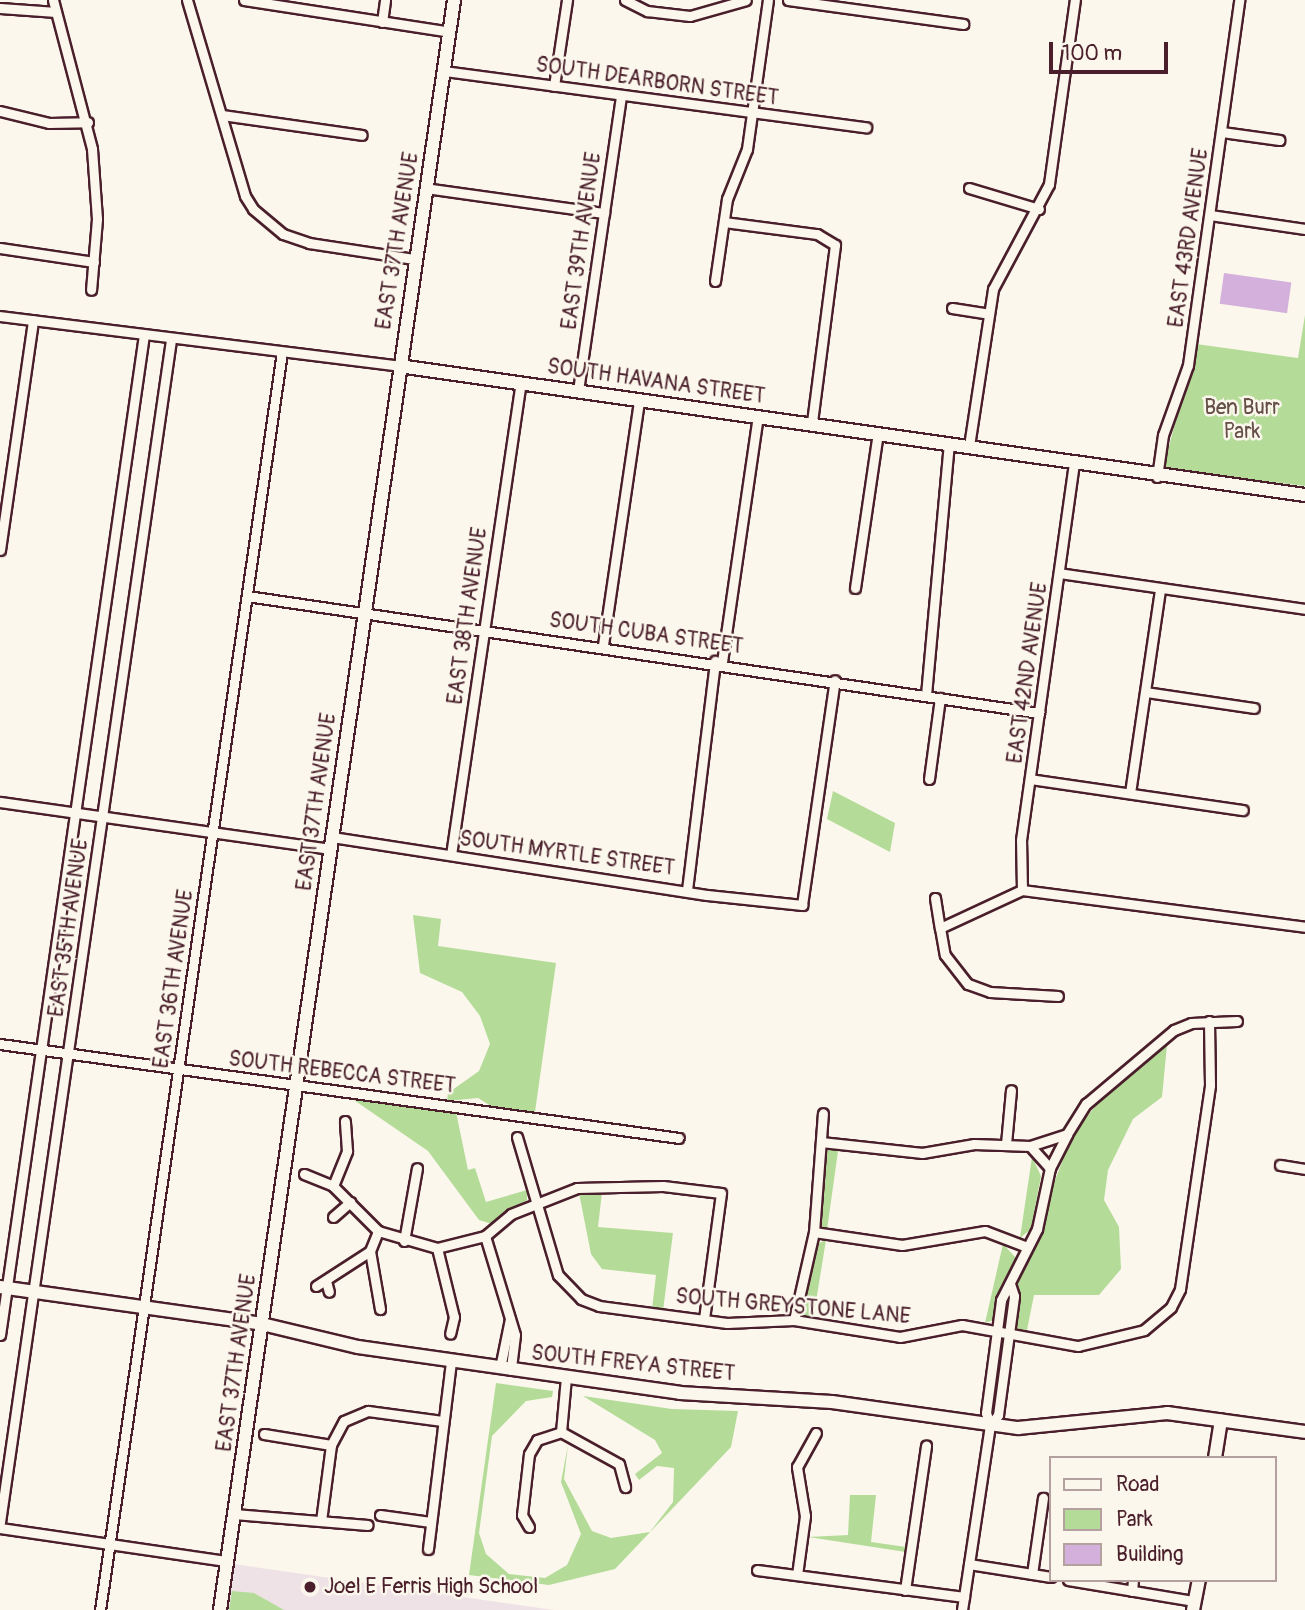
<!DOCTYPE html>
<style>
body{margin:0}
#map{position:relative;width:1305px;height:1610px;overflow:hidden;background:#fbf7ec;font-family:Pangolin,sans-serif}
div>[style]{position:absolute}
.built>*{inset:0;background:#efe2e7}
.green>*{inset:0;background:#b4dc98}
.building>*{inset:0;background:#d4b1dc;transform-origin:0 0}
.roads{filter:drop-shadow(2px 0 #4a1f2b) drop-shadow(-2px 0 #4a1f2b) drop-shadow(0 2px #4a1f2b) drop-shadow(0 -2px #4a1f2b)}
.street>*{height:9px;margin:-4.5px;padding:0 4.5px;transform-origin:4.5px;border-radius:4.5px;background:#fbf7ec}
.secondary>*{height:12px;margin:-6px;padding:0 6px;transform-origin:6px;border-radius:6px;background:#fbf7ec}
.dots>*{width:19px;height:19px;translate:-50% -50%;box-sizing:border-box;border:4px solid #fbf7ec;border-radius:50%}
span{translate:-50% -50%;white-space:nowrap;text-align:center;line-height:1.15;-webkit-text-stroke:5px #fbf7ec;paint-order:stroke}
.street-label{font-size:21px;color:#4a1f2b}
.park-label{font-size:21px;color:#644e46}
.poi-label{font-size:21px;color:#4a1f2b}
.left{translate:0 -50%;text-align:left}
.legend{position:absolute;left:1049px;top:1456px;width:228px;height:126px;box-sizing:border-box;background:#fbf7ec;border:2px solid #b4a19f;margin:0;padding:9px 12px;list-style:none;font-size:21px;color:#4a1f2b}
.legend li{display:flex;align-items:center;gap:14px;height:35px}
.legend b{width:35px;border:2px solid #b4a19f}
.scale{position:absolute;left:1049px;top:42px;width:119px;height:32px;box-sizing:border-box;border:4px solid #4a1f2b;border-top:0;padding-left:9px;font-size:21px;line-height:24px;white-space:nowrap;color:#4a1f2b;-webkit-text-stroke:5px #fbf7ec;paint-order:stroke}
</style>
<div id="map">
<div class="built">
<div style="clip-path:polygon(234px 1564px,554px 1610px,227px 1610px)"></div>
</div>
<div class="green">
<div style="clip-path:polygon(1305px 315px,1305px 486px,1163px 469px,1196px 344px,1298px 358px)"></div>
<div style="clip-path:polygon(833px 791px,895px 823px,890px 852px,827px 819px)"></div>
<div style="clip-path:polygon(413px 915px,441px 919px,438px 946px,556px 963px,535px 1112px,491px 1106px,478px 1098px,447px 1101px,448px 1093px,479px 1071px,490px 1044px,480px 1016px,462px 992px,420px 973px)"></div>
<div style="clip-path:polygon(1167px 1045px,1162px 1097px,1133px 1119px,1108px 1170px,1104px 1200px,1119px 1227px,1121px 1269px,1099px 1295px,1034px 1295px,1027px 1330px,1018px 1329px,1013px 1322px,1019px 1277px,1072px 1135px,1098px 1103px)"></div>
<div style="clip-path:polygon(351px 1098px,456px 1112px,468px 1170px,475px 1168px,486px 1202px,527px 1190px,527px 1200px,492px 1224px,479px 1220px,428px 1151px)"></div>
<div style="clip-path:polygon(830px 1149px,838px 1151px,827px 1230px,819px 1224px,824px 1153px)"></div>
<div style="clip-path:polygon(1032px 1157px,1041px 1176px,1031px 1229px,1020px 1238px)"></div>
<div style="clip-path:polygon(602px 1192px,598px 1227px,673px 1233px,663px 1311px,652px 1309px,656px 1275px,602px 1269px,591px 1254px,579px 1193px)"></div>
<div style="clip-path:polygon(826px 1240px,813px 1320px,805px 1319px,801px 1308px,815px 1245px)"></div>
<div style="clip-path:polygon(1003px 1244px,1016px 1258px,1001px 1287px,994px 1320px,985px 1323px)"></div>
<div style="clip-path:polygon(496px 1383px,553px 1391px,552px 1397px,526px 1401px,492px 1436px,479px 1533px,486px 1554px,509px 1574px,545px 1578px,567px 1565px,581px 1534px,561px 1482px,568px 1445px,564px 1479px,592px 1531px,611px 1538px,650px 1532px,673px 1502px,674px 1468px,657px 1466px,639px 1480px,635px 1474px,662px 1453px,655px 1440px,583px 1396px,672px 1409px,738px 1411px,731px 1447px,615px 1569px,549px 1585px,469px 1575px)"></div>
<div style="clip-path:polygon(850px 1495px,876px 1495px,871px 1542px,906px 1547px,906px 1552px,808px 1537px,848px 1535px)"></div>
<div style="clip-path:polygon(232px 1591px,254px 1593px,284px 1610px,229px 1610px)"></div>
</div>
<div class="building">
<div style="left:1224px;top:273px;width:68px;height:31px;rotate:8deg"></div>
</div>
<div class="roads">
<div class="street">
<div style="left:53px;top:0;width:154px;rotate:75.3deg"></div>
<div style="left:92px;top:149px;width:70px;rotate:85.9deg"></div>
<div style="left:97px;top:219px;width:71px;rotate:94.8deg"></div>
<div style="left:187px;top:0;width:204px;rotate:73.5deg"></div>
<div style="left:245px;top:196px;width:15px;rotate:58deg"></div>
<div style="left:253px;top:209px;width:39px;rotate:40deg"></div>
<div style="left:283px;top:234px;width:28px;rotate:19deg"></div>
<div style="left:309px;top:243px;width:106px;rotate:8.7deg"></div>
<div style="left:244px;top:0;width:208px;rotate:8.8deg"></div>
<div style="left:625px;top:0;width:25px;rotate:27deg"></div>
<div style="left:647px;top:11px;width:43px;rotate:6.6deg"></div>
<div style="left:690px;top:16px;width:58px;rotate:-15.9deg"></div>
<div style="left:788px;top:0;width:177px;rotate:7.8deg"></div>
<div style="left:0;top:8px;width:56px;rotate:4.1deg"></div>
<div style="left:382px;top:22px;width:22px;rotate:-82deg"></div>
<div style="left:444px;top:71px;width:426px;rotate:7.6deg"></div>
<div style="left:554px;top:86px;width:87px;rotate:-81.4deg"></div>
<div style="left:0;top:111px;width:50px;rotate:13.8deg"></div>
<div style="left:49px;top:123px;width:39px;rotate:-1deg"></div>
<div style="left:222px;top:115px;width:141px;rotate:8.1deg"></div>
<div style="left:1222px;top:132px;width:58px;rotate:8deg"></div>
<div style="left:425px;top:188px;width:181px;rotate:8deg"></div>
<div style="left:969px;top:188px;width:73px;rotate:16.7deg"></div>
<div style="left:1210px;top:215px;width:96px;rotate:8.4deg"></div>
<div style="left:724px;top:222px;width:94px;rotate:7.4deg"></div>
<div style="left:817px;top:234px;width:21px;rotate:31deg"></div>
<div style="left:835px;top:245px;width:179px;rotate:97.4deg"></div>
<div style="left:0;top:248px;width:95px;rotate:8.5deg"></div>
<div style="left:715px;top:281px;width:83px;rotate:-81.7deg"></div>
<div style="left:727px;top:199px;width:54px;rotate:-68.2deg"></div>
<div style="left:747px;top:149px;width:150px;rotate:-82deg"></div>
<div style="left:952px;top:308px;width:37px;rotate:9deg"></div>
<div style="left:0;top:316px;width:402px;rotate:7.1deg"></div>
<div style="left:578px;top:391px;width:298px;rotate:-81.7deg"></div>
<div style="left:969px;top:446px;width:159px;rotate:-81.3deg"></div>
<div style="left:993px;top:289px;width:119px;rotate:-61.9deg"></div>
<div style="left:1049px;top:184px;width:186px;rotate:-82deg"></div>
<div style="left:1157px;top:477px;width:42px;rotate:-81.9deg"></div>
<div style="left:1163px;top:435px;width:74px;rotate:-70.3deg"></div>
<div style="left:1188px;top:365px;width:369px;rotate:-82deg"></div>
<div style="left:0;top:550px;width:232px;rotate:-81.8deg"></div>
<div style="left:1059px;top:573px;width:249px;rotate:8.3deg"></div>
<div style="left:855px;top:588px;width:157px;rotate:-81.6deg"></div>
<div style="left:247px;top:596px;width:801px;rotate:8.4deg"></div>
<div style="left:603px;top:645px;width:248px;rotate:-81.6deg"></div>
<div style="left:722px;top:662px;width:249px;rotate:-81.7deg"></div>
<div style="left:1146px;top:692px;width:109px;rotate:8.4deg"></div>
<div style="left:926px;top:695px;width:253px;rotate:-84.8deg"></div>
<div style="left:929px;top:779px;width:82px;rotate:-82.3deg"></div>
<div style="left:1030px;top:779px;width:215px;rotate:8.3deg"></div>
<div style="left:1130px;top:793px;width:206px;rotate:-81.6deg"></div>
<div style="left:0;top:802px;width:333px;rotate:8.1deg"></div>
<div style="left:332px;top:837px;width:379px;rotate:8.8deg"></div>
<div style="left:707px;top:895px;width:96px;rotate:6deg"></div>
<div style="left:802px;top:905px;width:227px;rotate:-81.7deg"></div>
<div style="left:451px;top:855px;width:478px;rotate:-81.6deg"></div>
<div style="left:687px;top:890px;width:231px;rotate:-83deg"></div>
<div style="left:1022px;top:890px;width:50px;rotate:-91.1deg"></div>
<div style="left:1021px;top:840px;width:382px;rotate:-82deg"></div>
<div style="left:935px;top:898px;width:30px;rotate:81deg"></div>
<div style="left:940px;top:928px;width:90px;rotate:-24.9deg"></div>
<div style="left:1022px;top:890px;width:285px;rotate:7.4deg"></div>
<div style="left:940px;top:928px;width:27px;rotate:80deg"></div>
<div style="left:945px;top:955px;width:37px;rotate:52deg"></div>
<div style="left:968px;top:984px;width:23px;rotate:20deg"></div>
<div style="left:990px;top:992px;width:68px;rotate:3.4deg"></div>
<div style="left:0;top:1044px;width:685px;rotate:7.88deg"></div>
<div style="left:517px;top:1137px;width:144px;rotate:73.5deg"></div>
<div style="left:558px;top:1275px;width:33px;rotate:46deg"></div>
<div style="left:581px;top:1299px;width:19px;rotate:21deg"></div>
<div style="left:599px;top:1306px;width:129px;rotate:7.6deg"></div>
<div style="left:727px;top:1323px;width:67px;rotate:-2.6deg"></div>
<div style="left:794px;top:1320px;width:107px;rotate:9.1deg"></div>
<div style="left:900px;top:1337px;width:63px;rotate:-11deg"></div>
<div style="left:962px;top:1325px;width:118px;rotate:10.3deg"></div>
<div style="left:1078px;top:1346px;width:68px;rotate:-13.6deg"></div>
<div style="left:1144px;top:1330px;width:35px;rotate:-40deg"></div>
<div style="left:1171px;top:1307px;width:20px;rotate:-63deg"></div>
<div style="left:1180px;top:1289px;width:206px;rotate:-81.6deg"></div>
<div style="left:1210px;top:1085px;width:64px;rotate:-90.9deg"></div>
<div style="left:821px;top:1142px;width:102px;rotate:6.2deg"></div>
<div style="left:922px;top:1153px;width:53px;rotate:-9.8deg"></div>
<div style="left:974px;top:1144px;width:56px;rotate:2deg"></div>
<div style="left:1030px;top:1146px;width:39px;rotate:-18deg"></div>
<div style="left:1006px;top:1144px;width:54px;rotate:-84.7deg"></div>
<div style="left:1030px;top:1146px;width:30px;rotate:48deg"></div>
<div style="left:1280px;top:1165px;width:25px;rotate:9deg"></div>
<div style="left:304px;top:1174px;width:31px;rotate:22deg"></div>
<div style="left:333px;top:1186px;width:64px;rotate:45deg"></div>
<div style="left:378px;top:1231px;width:61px;rotate:16.1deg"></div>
<div style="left:437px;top:1248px;width:49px;rotate:-14deg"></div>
<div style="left:485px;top:1236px;width:34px;rotate:-40deg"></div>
<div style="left:511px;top:1214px;width:71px;rotate:-21.5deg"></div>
<div style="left:577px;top:1188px;width:86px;rotate:-1.3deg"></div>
<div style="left:663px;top:1186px;width:58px;rotate:6.9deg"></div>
<div style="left:721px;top:1193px;width:127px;rotate:97.7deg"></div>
<div style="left:333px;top:1186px;width:38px;rotate:-68deg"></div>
<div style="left:347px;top:1151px;width:30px;rotate:-94deg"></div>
<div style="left:333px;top:1217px;width:23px;rotate:-41deg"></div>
<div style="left:814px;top:1232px;width:89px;rotate:8.4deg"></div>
<div style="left:902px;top:1245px;width:84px;rotate:-9.6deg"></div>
<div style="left:985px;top:1231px;width:45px;rotate:20.9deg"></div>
<div style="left:485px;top:1236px;width:103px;rotate:73.1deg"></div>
<div style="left:515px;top:1335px;width:35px;rotate:97deg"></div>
<div style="left:404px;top:1241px;width:74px;rotate:-79.9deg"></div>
<div style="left:437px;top:1248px;width:71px;rotate:76.2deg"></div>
<div style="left:454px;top:1317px;width:17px;rotate:103deg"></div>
<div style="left:370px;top:1251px;width:59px;rotate:80.2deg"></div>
<div style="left:326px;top:1281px;width:11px;rotate:75deg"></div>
<div style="left:316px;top:1286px;width:64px;rotate:-32.9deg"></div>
<div style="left:370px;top:1251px;width:22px;rotate:-68deg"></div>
<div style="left:794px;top:1320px;width:90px;rotate:-77.2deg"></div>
<div style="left:814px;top:1232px;width:119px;rotate:-85.7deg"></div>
<div style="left:0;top:1335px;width:1010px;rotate:-81.81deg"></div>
<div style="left:500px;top:1368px;width:50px;rotate:-78.5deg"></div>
<div style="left:990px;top:1425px;width:13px;rotate:-108deg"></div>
<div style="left:986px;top:1413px;width:114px;rotate:-82.4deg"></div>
<div style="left:1001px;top:1300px;width:80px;rotate:-63.1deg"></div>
<div style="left:1037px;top:1229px;width:62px;rotate:-78deg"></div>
<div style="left:1050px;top:1168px;width:38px;rotate:-63deg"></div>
<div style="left:1067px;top:1134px;width:36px;rotate:-58deg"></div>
<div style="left:1086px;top:1104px;width:115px;rotate:-40.1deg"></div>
<div style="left:1174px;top:1030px;width:18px;rotate:-22deg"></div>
<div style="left:1191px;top:1023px;width:46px;rotate:-2.5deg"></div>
<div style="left:561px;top:1432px;width:66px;rotate:28.9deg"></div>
<div style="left:619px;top:1464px;width:24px;rotate:75deg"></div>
<div style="left:264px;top:1434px;width:68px;rotate:9.3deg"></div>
<div style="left:234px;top:1514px;width:134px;rotate:4.7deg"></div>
<div style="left:380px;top:1515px;width:51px;rotate:7.8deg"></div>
<div style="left:321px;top:1521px;width:77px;rotate:-82.5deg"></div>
<div style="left:331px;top:1445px;width:27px;rotate:-62deg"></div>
<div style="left:344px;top:1421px;width:26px;rotate:-23deg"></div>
<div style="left:368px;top:1411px;width:75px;rotate:7.7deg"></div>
<div style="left:0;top:1522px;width:1195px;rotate:-81.77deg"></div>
<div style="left:529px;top:1527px;width:14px;rotate:-120deg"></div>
<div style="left:522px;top:1515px;width:61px;rotate:-83.5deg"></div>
<div style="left:529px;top:1454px;width:16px;rotate:-60deg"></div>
<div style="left:537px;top:1440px;width:25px;rotate:-18deg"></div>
<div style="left:561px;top:1432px;width:55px;rotate:-84.8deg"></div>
<div style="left:0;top:1528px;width:229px;rotate:8.3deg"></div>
<div style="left:428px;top:1549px;width:189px;rotate:-83deg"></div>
<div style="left:969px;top:1564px;width:83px;rotate:9deg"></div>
<div style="left:757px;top:1570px;width:209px;rotate:7.4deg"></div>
<div style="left:1032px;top:1574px;width:77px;rotate:-81.8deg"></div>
<div style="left:797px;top:1575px;width:60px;rotate:-82.3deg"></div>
<div style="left:805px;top:1516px;width:50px;rotate:-99.3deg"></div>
<div style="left:797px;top:1467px;width:39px;rotate:-61deg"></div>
<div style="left:1068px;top:1580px;width:128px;rotate:9.5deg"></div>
<div style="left:905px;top:1590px;width:146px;rotate:-81.7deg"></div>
<div style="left:1132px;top:1591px;width:11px;rotate:-85deg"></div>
<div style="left:100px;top:1610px;width:1271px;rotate:-81.77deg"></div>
<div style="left:962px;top:1610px;width:187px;rotate:-81.4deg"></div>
<div style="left:990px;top:1425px;width:13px;rotate:-51deg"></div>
<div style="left:998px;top:1415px;width:120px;rotate:-82.3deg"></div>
<div style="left:1014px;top:1296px;width:13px;rotate:-108deg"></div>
</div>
<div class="secondary">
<div style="left:399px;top:366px;width:915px;rotate:8.1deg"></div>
<div style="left:0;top:1287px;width:265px;rotate:8deg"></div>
<div style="left:262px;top:1324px;width:99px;rotate:13.5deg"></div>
<div style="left:358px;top:1347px;width:325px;rotate:8.1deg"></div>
<div style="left:680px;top:1393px;width:152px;rotate:3.4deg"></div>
<div style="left:832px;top:1402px;width:188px;rotate:8deg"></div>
<div style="left:1018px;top:1428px;width:150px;rotate:-5.7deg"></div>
<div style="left:1167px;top:1413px;width:139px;rotate:7.8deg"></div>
<div style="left:1215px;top:1458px;width:38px;rotate:-81deg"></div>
<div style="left:220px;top:1610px;width:1627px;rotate:-81.73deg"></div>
<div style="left:1193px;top:1610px;width:31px;rotate:-79deg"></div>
</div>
</div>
<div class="dots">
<div style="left:310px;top:1587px;background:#4a1f2b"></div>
</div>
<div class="street-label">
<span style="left:657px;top:82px;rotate:8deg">SOUTH DEARBORN STREET</span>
<span style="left:1189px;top:238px;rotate:-82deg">EAST 43RD AVENUE</span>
<span style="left:398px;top:241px;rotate:-81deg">EAST 37TH AVENUE</span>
<span style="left:582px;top:241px;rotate:-82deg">EAST 39TH AVENUE</span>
<span style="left:656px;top:382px;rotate:8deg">SOUTH HAVANA STREET</span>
<span style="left:468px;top:616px;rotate:-82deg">EAST 38TH AVENUE</span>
<span style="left:646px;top:634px;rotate:8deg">SOUTH CUBA STREET</span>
<span style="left:1028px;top:673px;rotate:-82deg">EAST 42ND AVENUE</span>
<span style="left:317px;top:802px;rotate:-82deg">EAST 37TH AVENUE</span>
<span style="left:567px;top:854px;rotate:8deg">SOUTH MYRTLE STREET</span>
<span style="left:69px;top:928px;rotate:-82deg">EAST 35TH AVENUE</span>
<span style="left:174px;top:979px;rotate:-82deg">EAST 36TH AVENUE</span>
<span style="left:342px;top:1073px;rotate:7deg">SOUTH REBECCA STREET</span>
<span style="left:793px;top:1307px;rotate:5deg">SOUTH GREYSTONE LANE</span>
<span style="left:237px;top:1363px;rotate:-82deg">EAST 37TH AVENUE</span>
<span style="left:633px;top:1364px;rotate:6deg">SOUTH FREYA STREET</span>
</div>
<div class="park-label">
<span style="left:1242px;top:420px">Ben Burr<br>Park</span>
</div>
<div class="poi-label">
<span class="left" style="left:324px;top:1587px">Joel E Ferris High School</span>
</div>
<ul class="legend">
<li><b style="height:9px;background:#fbf7ec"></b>Road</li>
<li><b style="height:19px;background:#b4dc98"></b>Park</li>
<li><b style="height:19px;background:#d4b1dc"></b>Building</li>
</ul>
<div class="scale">100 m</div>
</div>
